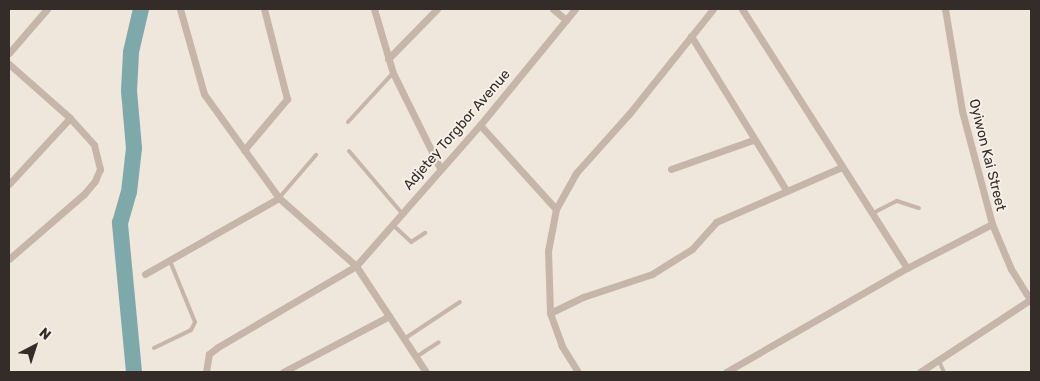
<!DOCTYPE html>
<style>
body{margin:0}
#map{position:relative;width:1040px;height:381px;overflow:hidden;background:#efe6dc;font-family:Rubik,sans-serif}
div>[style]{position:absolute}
.river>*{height:16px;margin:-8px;padding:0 8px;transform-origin:8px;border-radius:8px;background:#7ea9aa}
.lane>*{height:4px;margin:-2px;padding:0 2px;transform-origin:2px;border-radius:2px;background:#c6b6a9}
.street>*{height:7px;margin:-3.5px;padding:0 3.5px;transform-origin:3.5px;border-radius:3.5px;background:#c6b6a9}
span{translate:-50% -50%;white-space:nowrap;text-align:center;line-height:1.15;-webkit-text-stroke:4px #f7f0e8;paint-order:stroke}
.street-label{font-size:14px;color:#342c28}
.frame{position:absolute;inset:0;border:10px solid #342c28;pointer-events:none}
.north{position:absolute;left:10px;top:321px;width:50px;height:50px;-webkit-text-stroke:4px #f7f0e8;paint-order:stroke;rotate:40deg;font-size:14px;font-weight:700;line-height:20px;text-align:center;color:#342c28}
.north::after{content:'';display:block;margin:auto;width:18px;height:22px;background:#342c28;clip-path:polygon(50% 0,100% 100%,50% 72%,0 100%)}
</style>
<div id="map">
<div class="river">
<div style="left:134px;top:372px;width:150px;rotate:-95.4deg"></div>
<div style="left:120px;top:223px;width:32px;rotate:-74deg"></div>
<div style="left:129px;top:192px;width:44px;rotate:-83.5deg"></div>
<div style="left:134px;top:148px;width:57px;rotate:-95deg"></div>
<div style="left:129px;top:91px;width:39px;rotate:-87deg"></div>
<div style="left:131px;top:52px;width:44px;rotate:-76.9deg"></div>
</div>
<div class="lane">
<div style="left:348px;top:122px;width:67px;rotate:-47.4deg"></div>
<div style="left:349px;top:151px;width:80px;rotate:49.6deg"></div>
<div style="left:279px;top:198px;width:57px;rotate:-49.3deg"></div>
<div style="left:873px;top:213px;width:27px;rotate:-27deg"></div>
<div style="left:897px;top:201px;width:23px;rotate:18deg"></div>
<div style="left:393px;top:225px;width:25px;rotate:43deg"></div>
<div style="left:411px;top:242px;width:17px;rotate:-33deg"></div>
<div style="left:404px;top:339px;width:67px;rotate:-33.5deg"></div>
<div style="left:154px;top:348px;width:41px;rotate:-25.9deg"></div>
<div style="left:191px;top:330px;width:9px;rotate:-63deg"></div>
<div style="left:195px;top:322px;width:66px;rotate:-112.3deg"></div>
<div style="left:416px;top:357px;width:27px;rotate:-33deg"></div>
<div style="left:939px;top:361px;width:12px;rotate:66deg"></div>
</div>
<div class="street">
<div style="left:180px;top:9px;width:88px;rotate:74.2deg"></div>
<div style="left:204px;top:94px;width:128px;rotate:54.2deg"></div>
<div style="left:279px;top:198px;width:103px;rotate:41.4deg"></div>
<div style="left:356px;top:266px;width:127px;rotate:56.6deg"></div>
<div style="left:374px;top:9px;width:67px;rotate:73.5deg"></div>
<div style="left:393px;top:73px;width:106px;rotate:63.7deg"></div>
<div style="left:553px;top:9px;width:17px;rotate:40deg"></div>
<div style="left:742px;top:9px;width:307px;rotate:57.5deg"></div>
<div style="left:945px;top:9px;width:103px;rotate:80.5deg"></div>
<div style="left:962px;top:111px;width:117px;rotate:75.1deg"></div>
<div style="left:992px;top:224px;width:49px;rotate:67.1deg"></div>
<div style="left:1011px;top:269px;width:36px;rotate:58deg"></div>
<div style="left:691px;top:36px;width:181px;rotate:58.3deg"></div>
<div style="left:9px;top:53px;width:58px;rotate:-49.2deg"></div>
<div style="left:388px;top:59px;width:70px;rotate:-45.6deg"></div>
<div style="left:9px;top:64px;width:81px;rotate:41.5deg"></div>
<div style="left:70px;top:118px;width:36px;rotate:48deg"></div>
<div style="left:94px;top:145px;width:25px;rotate:76deg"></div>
<div style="left:100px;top:169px;width:13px;rotate:113deg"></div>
<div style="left:95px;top:181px;width:17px;rotate:130deg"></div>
<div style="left:84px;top:194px;width:99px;rotate:139.1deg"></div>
<div style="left:480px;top:125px;width:113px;rotate:47.9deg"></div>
<div style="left:244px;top:150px;width:67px;rotate:-49.9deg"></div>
<div style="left:287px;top:99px;width:93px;rotate:-104.3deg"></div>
<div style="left:671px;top:169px;width:87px;rotate:-19.5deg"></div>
<div style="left:9px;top:184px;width:90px;rotate:-47.3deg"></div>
<div style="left:145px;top:274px;width:154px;rotate:-29.6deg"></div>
<div style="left:550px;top:313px;width:37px;rotate:-26deg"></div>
<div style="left:583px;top:297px;width:73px;rotate:-18.4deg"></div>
<div style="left:652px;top:274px;width:47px;rotate:-32deg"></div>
<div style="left:692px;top:249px;width:36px;rotate:-48deg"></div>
<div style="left:716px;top:222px;width:137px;rotate:-23.6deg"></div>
<div style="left:206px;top:372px;width:18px;rotate:-81deg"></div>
<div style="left:209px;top:354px;width:11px;rotate:-38deg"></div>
<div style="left:218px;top:347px;width:160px;rotate:-30.4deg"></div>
<div style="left:356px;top:266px;width:188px;rotate:-48.7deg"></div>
<div style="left:480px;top:125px;width:150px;rotate:-50.7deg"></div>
<div style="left:283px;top:372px;width:120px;rotate:-27.8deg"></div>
<div style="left:578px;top:372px;width:31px;rotate:-122deg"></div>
<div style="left:562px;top:346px;width:35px;rotate:-110deg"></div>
<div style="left:550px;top:313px;width:62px;rotate:-91.8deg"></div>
<div style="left:548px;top:251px;width:43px;rotate:-79.2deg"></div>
<div style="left:556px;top:209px;width:41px;rotate:-60.9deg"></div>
<div style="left:576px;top:173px;width:79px;rotate:-48.1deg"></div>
<div style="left:629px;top:114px;width:134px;rotate:-51.3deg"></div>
<div style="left:726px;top:372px;width:209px;rotate:-29.9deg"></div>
<div style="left:907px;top:268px;width:96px;rotate:-27.4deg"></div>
<div style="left:920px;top:372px;width:133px;rotate:-33.3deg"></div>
</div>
<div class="street-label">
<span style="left:457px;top:130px;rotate:-49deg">Adjetey Torgbor Avenue</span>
<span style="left:987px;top:155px;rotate:76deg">Oyiwon Kai Street</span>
</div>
<div class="frame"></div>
<div class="north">N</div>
</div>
